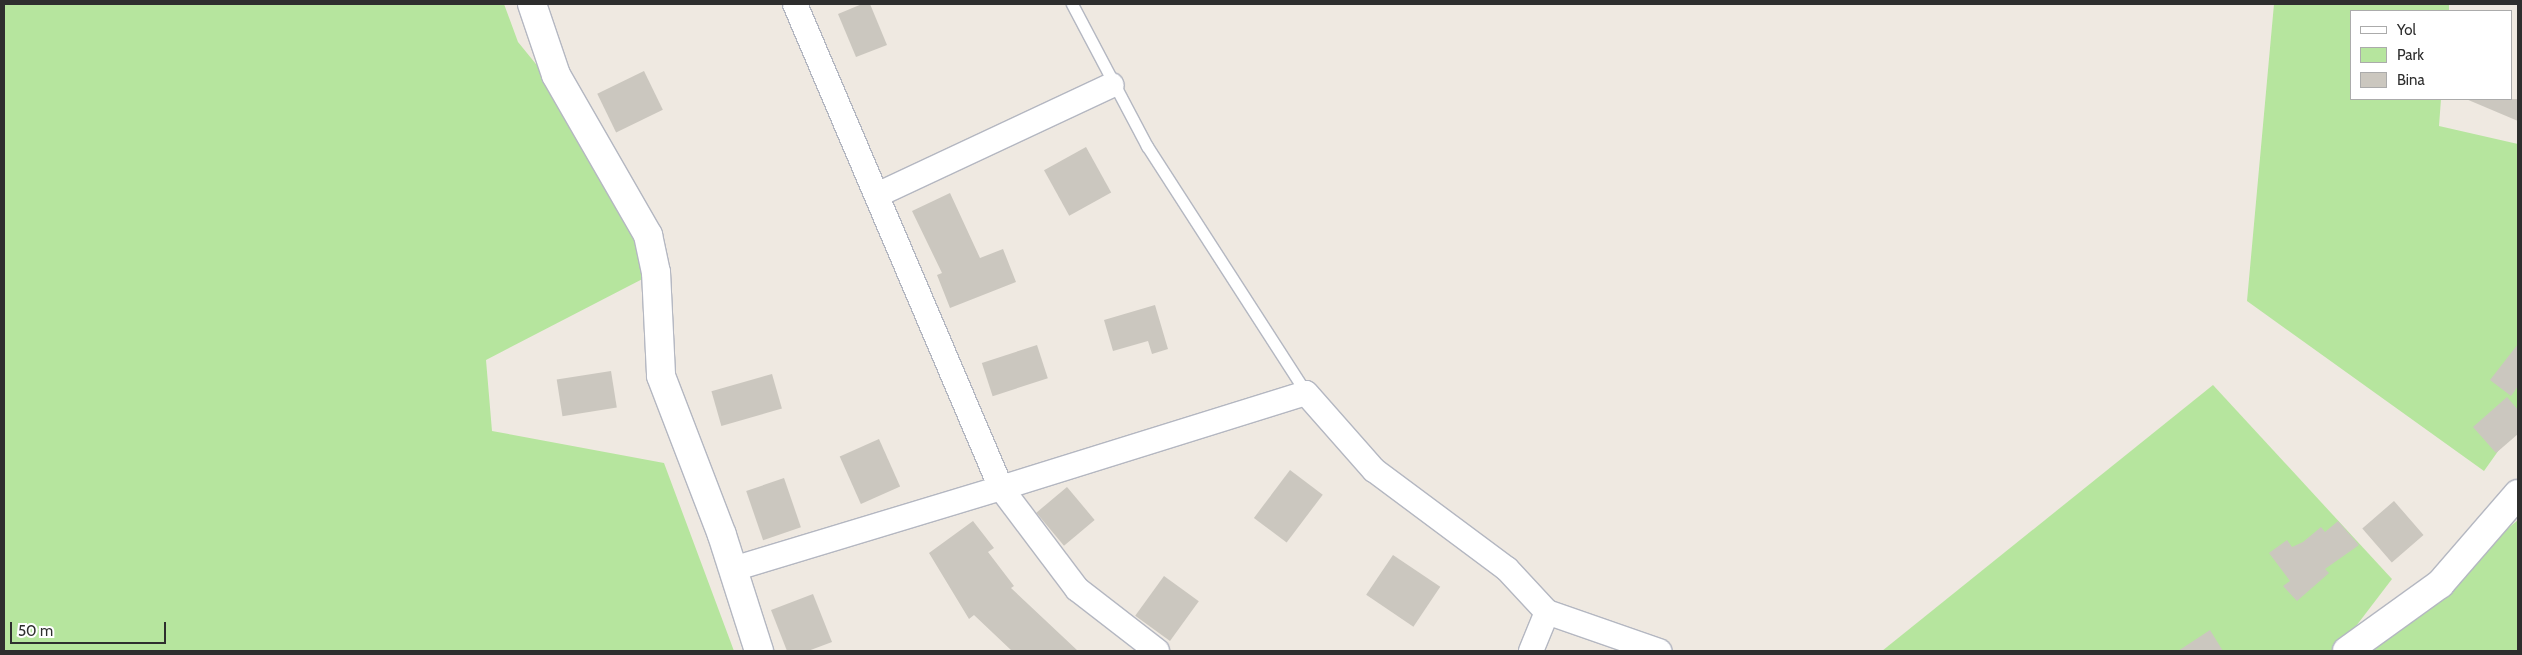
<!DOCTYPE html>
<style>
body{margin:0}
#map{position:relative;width:2522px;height:655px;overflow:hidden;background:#efe9e1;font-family:Cabin,sans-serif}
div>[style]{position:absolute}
.green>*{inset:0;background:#b6e59e}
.building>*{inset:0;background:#cbc7bf;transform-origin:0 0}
.roads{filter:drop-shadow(1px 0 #b4b7c1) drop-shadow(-1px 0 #b4b7c1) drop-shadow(0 1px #b4b7c1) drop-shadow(0 -1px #b4b7c1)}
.service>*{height:11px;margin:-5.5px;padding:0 5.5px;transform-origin:5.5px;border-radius:5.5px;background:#fff}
.minor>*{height:24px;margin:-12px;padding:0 12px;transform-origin:12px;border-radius:12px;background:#fff}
.tertiary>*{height:28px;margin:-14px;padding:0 14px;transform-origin:14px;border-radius:14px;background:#fff}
span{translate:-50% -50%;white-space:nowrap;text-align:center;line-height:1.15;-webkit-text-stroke:4px #fff;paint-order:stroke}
.frame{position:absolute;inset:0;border:5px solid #2e2e2e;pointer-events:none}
.legend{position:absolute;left:2350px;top:10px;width:162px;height:90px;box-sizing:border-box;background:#fff;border:1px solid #ababab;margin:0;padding:6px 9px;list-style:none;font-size:15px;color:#2e2e2e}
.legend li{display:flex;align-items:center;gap:10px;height:25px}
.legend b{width:25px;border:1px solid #ababab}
.scale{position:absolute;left:10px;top:622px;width:156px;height:22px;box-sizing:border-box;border:2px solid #2e2e2e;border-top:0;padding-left:6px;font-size:15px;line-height:18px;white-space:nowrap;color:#2e2e2e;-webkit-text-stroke:4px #fff;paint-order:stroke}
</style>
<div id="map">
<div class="green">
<div style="clip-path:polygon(4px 4px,504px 4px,518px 42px,575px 112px,656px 272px,486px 360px,492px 431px,664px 463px,734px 651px,4px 651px)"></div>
<div style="clip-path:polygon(2274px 4px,2449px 4px,2449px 11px,2351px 11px,2351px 99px,2441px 99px,2439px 126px,2518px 144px,2518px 423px,2484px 471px,2247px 301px)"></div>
<div style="clip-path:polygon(2213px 385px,2392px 579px,2337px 651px,1882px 651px)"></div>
<div style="clip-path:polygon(2518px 520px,2518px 651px,2358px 651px)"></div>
</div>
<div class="building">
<div style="clip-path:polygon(862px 4px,870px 4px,887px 45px,856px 57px,838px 14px)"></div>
<div style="left:644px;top:71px;width:43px;height:52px;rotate:64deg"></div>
<div style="clip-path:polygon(2466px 99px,2518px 99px,2518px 121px)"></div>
<div style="left:1086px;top:147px;width:52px;height:48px;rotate:61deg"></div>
<div style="clip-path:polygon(950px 193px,980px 258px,1003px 249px,1016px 282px,950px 308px,937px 275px,942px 273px,912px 211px)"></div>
<div style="clip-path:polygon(1155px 305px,1168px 349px,1152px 354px,1148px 341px,1113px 351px,1104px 320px)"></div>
<div style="clip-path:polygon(2518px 344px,2518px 386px,2511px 396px,2490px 380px)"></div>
<div style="left:1037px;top:345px;width:35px;height:58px;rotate:72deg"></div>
<div style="left:611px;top:371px;width:37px;height:55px;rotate:81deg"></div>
<div style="left:772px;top:374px;width:36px;height:63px;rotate:74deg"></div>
<div style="clip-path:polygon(2507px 397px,2518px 410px,2518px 434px,2496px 453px,2473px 427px)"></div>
<div style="left:879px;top:439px;width:52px;height:43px;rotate:66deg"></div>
<div style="left:1290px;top:470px;width:41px;height:60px;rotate:37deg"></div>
<div style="left:784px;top:478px;width:52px;height:40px;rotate:71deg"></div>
<div style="left:1067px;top:487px;width:43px;height:40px;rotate:50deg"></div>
<div style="left:2394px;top:501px;width:45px;height:42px;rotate:49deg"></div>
<div style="clip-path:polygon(973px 521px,994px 548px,988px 552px,1014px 586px,1011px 588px,1078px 651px,1012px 651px,974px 615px,969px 619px,929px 553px)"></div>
<div style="clip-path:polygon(2338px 521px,2359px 545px,2325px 569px,2329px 573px,2297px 601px,2283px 586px,2290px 581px,2269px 553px,2287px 540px,2292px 547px,2303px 542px,2321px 527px,2325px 532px)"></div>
<div style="left:1393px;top:555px;width:57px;height:48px;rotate:34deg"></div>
<div style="left:1164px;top:576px;width:43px;height:49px;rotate:36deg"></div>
<div style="clip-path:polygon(813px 594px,832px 642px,808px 651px,787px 651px,771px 610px)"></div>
<div style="clip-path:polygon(2210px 630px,2223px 651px,2178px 651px)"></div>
</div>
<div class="roads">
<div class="service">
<div style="left:1072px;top:4px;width:161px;rotate:62.2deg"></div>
<div style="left:1147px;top:146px;width:294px;rotate:57.2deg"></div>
</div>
<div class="minor">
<div style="left:877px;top:195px;width:259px;rotate:-25.1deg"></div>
<div style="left:733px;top:569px;width:280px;rotate:-16.8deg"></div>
<div style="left:1001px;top:488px;width:526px;rotate:-113.06deg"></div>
<div style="left:1157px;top:651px;width:101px;rotate:-142.2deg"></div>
<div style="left:1077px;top:589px;width:126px;rotate:-127deg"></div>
<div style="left:1001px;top:488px;width:319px;rotate:-17.3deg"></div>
<div style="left:1306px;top:393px;width:103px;rotate:48.6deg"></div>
<div style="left:1374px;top:470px;width:166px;rotate:36.7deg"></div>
<div style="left:1507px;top:569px;width:59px;rotate:47.1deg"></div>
<div style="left:1531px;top:651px;width:42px;rotate:-67.7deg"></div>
<div style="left:1547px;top:612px;width:119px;rotate:19.2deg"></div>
</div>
<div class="tertiary">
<div style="left:532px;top:4px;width:75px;rotate:71.3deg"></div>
<div style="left:556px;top:75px;width:185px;rotate:60.1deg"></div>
<div style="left:648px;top:235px;width:38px;rotate:78deg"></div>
<div style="left:656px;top:272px;width:104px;rotate:87.2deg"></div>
<div style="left:661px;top:376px;width:170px;rotate:69deg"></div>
<div style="left:722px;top:535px;width:122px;rotate:72.3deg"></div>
<div style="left:2347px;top:651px;width:115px;rotate:-35.8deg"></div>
<div style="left:2440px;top:584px;width:119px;rotate:-49.1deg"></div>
</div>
</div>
<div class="frame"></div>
<ul class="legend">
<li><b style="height:6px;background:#fff"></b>Yol</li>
<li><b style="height:14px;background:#b6e59e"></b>Park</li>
<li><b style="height:14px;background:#cbc7bf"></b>Bina</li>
</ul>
<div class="scale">50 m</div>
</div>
